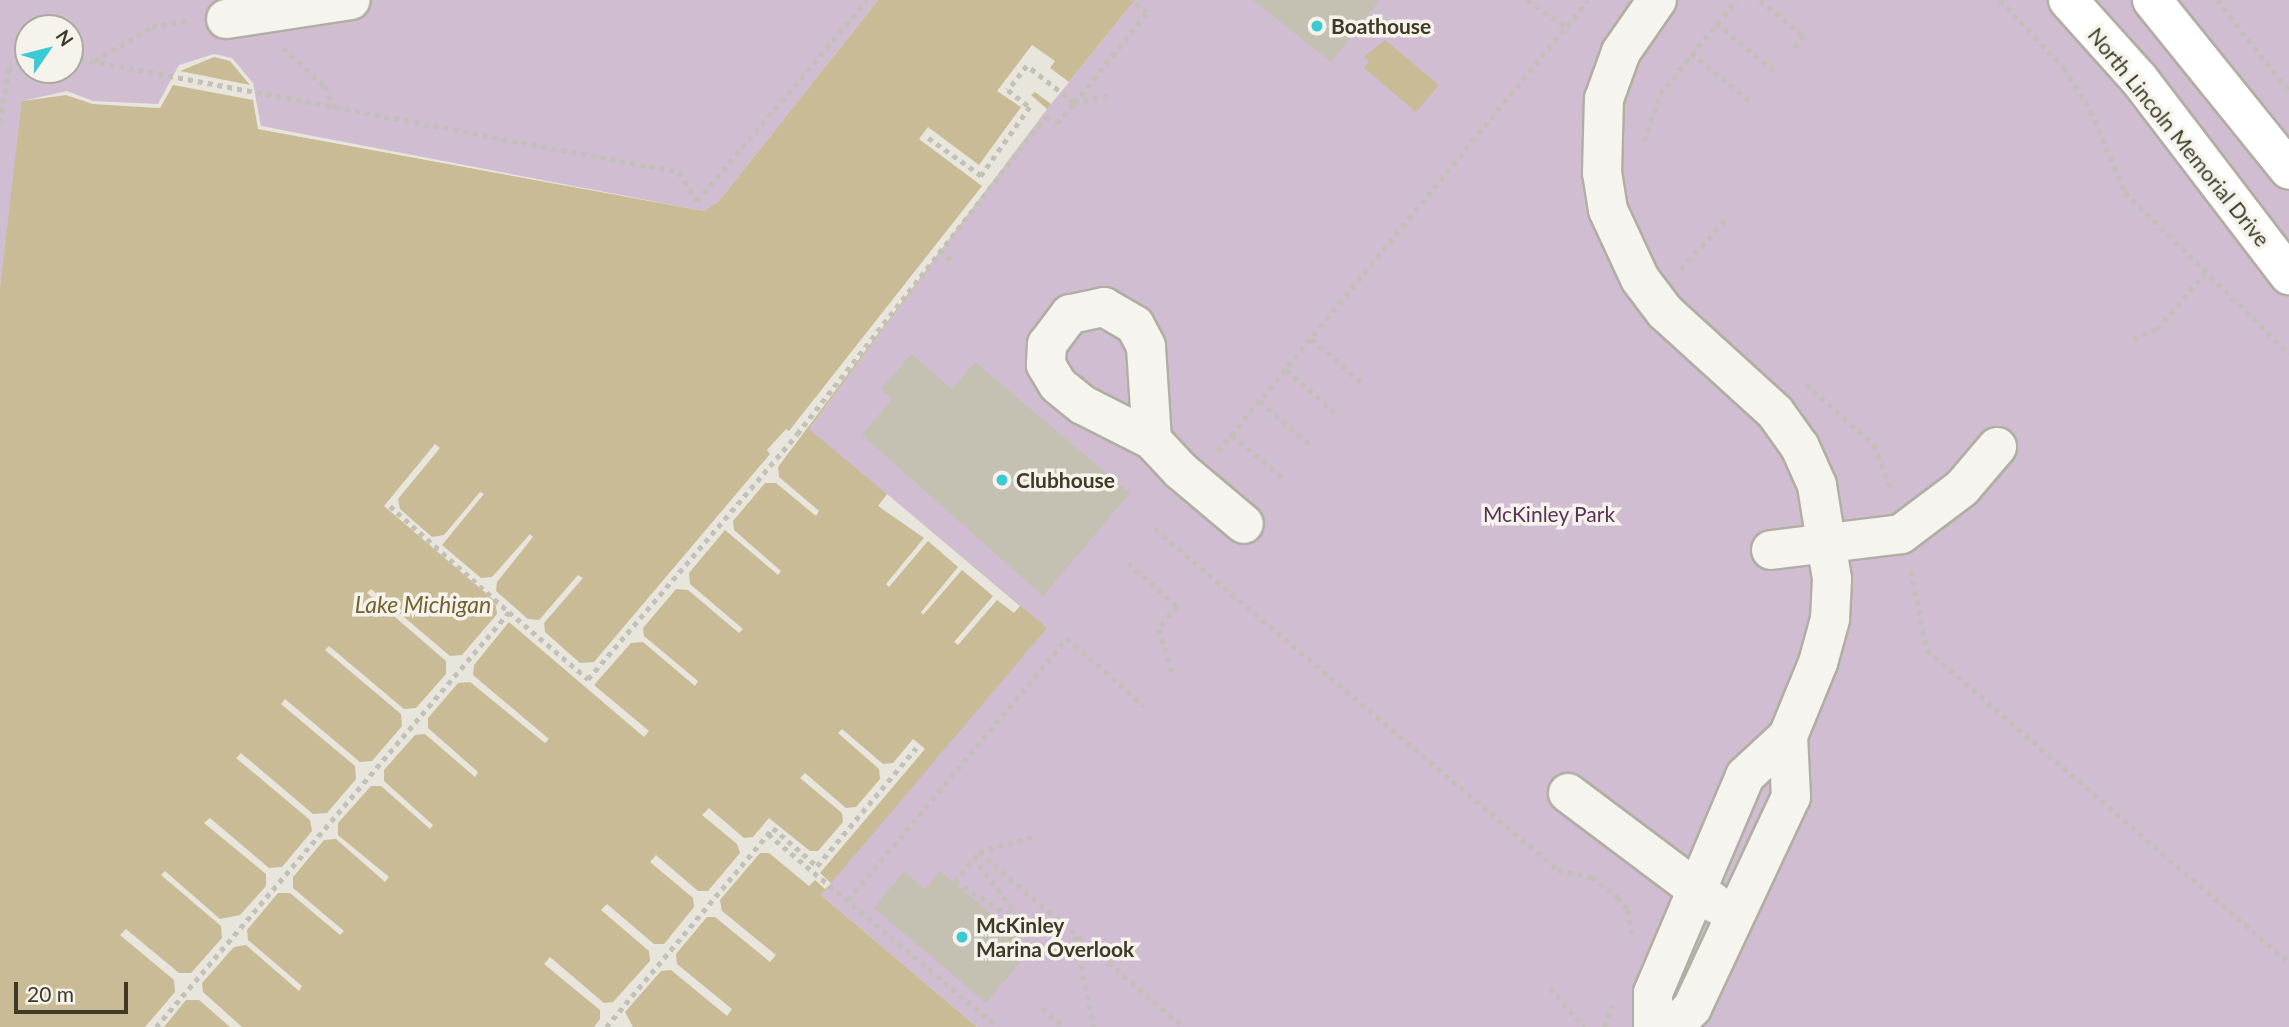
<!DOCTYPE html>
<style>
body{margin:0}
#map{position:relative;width:2289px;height:1027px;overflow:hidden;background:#e7e5dc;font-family:Lato,sans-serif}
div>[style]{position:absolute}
.green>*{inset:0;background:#d0bdd1}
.water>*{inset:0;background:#c9bb95}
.pier>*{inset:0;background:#e7e5dc}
.building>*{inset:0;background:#c4c1b3}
.path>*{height:4.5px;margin-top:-2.25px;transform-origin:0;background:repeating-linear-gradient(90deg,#c2c0b7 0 5px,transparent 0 10px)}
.roads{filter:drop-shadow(2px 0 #b1aea2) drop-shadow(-2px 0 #b1aea2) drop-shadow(0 2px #b1aea2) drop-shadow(0 -2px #b1aea2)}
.minor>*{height:38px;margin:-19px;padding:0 19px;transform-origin:19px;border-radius:19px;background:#f5f4ef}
.major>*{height:38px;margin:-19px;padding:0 19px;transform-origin:19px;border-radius:19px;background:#fff}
.dots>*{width:19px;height:19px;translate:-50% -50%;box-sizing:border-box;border:4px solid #f5f3ec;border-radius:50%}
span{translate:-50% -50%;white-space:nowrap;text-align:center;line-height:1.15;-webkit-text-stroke:7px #f5f3ec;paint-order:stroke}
.poi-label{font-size:21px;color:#3e3a26;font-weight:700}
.left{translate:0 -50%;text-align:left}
.street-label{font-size:21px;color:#3e3a26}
.park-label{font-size:21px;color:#5a3259}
.water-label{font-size:23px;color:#73632f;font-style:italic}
.north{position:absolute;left:14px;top:14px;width:70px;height:70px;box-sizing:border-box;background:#f5f3ec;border:2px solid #aca99d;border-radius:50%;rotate:55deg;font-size:19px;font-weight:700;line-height:28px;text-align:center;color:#3e3a26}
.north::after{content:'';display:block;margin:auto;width:24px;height:32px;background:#3bc9d2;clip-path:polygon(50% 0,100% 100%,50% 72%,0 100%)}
.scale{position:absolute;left:14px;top:982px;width:114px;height:32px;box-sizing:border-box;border:4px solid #3e3a26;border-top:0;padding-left:9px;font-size:21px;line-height:24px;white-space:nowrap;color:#3e3a26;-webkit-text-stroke:5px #f5f3ec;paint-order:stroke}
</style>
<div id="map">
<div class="green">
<div style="clip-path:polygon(evenodd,0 0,878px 0,719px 201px,704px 211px,160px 108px,23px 101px,0 286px,0 0,28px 28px,70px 28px,70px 70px,28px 70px,28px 28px)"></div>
<div style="clip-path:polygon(1135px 0,2289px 0,2289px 1027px,977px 1027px,821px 895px,826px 889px,809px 429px,1047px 109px)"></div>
</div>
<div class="water">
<div style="clip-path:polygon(878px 0,1135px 0,1047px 109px,809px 429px,1047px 628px,821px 895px,977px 1027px,0 1027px,0 286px,22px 101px,66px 95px,93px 104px,160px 108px,181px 68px,214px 57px,230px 61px,251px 84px,259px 129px,704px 211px,719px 201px)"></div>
<div style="clip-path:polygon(1385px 40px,1439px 85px,1416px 112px,1364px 68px,1369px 61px,1364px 57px)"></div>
</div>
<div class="pier">
<div style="clip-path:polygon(1032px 45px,1055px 61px,1050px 68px,1069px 82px,1051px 104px,1035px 92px,1031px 95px,1047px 109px,778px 467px,779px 477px,819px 511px,816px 516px,776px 483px,765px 483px,733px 521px,734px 530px,781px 571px,778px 575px,725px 530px,689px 573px,690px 584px,743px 629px,739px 633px,688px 590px,676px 589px,643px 628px,644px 636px,698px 681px,695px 686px,643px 642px,631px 643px,594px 685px,649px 731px,644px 737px,509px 622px,474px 665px,473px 675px,549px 739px,545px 743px,470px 682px,458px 683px,428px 718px,428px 728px,478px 772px,475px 777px,425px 734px,415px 735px,384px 770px,384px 781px,433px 825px,430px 829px,381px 786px,371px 786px,338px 823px,338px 835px,389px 877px,385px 882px,336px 839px,324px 840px,293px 877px,293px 888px,344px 931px,340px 935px,290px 893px,278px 893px,247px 930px,248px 940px,302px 986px,299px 991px,246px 945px,234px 947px,202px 983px,203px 992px,242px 1027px,230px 1027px,199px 1000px,186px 1000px,164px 1027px,145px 1027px,175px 992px,174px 980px,120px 935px,126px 929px,179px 973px,191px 973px,222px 938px,221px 926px,161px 875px,165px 871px,220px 919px,240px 915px,266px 886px,266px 874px,204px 823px,210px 818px,269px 868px,282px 867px,312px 831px,310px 820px,236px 758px,241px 753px,313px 814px,327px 813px,356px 779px,355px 766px,281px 704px,285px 699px,360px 762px,372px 761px,402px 726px,401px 714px,325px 650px,329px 646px,404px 709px,416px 708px,446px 674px,446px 661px,367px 593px,371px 589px,450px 656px,462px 655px,497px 614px,495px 601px,384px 506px,435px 444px,440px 448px,398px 499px,400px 509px,432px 537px,444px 535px,480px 492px,484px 494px,442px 545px,481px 578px,492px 577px,530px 534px,533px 537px,497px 582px,496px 591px,528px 619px,539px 620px,578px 575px,583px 578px,544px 623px,545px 632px,580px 663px,594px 662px,770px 454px,767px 450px,786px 429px,789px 431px,982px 186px,919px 139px,928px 127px,979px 165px,1021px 107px,997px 91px)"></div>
<div style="clip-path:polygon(evenodd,214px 54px,232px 58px,253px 83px,261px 126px,678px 206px,258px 129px,253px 100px,173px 85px,160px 108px,93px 104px,66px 95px,22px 101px,67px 91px,93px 101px,158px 104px,179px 65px,214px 54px,214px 57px,230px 61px,250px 85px,180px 71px,214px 57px)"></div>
<div style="clip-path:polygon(887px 494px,1020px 606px,1014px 613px,997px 600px,958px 645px,954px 642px,993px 596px,962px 570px,923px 615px,921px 612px,958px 567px,928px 541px,889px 587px,886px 584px,924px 538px,878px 506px)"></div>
<div style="clip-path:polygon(842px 729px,883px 764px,893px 763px,913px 739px,925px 749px,820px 873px,831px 883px,825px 889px,815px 880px,809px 886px,769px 853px,760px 853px,720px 900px,722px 911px,776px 955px,770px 962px,715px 917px,707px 917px,676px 954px,677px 964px,732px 1009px,727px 1016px,671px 970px,661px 971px,625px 1012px,633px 1027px,594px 1027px,600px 1019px,600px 1010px,544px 964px,550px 957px,604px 1003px,613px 1002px,650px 961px,649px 951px,601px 910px,607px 904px,654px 944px,664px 944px,694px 907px,693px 898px,650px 862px,656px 855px,698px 891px,708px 891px,740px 853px,737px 844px,702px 815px,709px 808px,744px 838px,753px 837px,769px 818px,810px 851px,818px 851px,843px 822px,842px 813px,800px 778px,805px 773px,846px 808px,856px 807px,880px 779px,879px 769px,838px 733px)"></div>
</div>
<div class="building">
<div style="clip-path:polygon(1253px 0,1380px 0,1331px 62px)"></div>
<div style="clip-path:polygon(911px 354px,952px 389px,975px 362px,1130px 493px,1043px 596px,862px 435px,892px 399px,881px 389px)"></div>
<div style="clip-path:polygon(904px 871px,925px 889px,940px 871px,1032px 948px,986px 1003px,874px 908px)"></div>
</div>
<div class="path">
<div style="left:1527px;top:0;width:51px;rotate:34.6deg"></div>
<div style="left:1760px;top:0;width:57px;rotate:39.3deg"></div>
<div style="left:1804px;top:36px;width:18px;rotate:128deg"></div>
<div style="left:2000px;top:0;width:93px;rotate:46.7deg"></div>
<div style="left:2064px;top:68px;width:51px;rotate:57.9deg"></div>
<div style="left:2091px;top:111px;width:88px;rotate:67.2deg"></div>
<div style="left:2125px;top:192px;width:231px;rotate:44.6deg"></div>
<div style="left:2217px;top:0;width:116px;rotate:51.6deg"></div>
<div style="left:1716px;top:23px;width:76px;rotate:39.1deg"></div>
<div style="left:283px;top:48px;width:57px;rotate:42.1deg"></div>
<div style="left:325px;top:86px;width:23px;rotate:67deg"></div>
<div style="left:1691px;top:53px;width:76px;rotate:39.1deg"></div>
<div style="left:70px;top:57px;width:620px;rotate:10.69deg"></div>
<div style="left:679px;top:172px;width:34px;rotate:58deg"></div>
<div style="left:697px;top:201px;width:263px;rotate:-49.8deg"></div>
<div style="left:94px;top:61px;width:67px;rotate:-30.4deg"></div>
<div style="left:152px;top:27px;width:36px;rotate:-11deg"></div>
<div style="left:1108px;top:96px;width:35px;rotate:168deg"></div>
<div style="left:1074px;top:103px;width:116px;rotate:-51deg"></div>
<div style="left:1147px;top:13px;width:21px;rotate:-141deg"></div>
<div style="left:0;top:123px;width:54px;rotate:-81.4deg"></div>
<div style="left:8px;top:70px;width:23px;rotate:-31deg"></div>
<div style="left:1644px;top:141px;width:50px;rotate:-71.2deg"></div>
<div style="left:1660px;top:94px;width:121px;rotate:-51deg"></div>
<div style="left:939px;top:250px;width:19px;rotate:39deg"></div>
<div style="left:1681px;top:269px;width:69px;rotate:-48deg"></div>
<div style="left:1312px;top:339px;width:68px;rotate:41.4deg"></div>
<div style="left:2133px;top:339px;width:26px;rotate:-23deg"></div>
<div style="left:2157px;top:329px;width:72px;rotate:-49.5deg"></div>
<div style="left:1286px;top:370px;width:67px;rotate:40.8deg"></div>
<div style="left:1806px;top:384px;width:91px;rotate:41.9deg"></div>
<div style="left:1874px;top:445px;width:49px;rotate:68.6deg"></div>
<div style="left:1260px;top:401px;width:67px;rotate:40.8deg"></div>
<div style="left:1232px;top:435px;width:67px;rotate:40.1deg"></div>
<div style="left:1218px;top:451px;width:583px;rotate:-50.63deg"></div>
<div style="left:390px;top:506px;width:159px;rotate:41.7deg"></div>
<div style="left:1155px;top:529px;width:528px;rotate:40.24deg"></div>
<div style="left:1558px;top:870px;width:35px;rotate:12deg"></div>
<div style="left:1592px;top:877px;width:33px;rotate:38deg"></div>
<div style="left:1618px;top:897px;width:16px;rotate:52deg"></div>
<div style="left:1628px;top:910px;width:27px;rotate:80deg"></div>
<div style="left:1128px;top:563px;width:65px;rotate:41.3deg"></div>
<div style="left:1177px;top:606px;width:29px;rotate:128deg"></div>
<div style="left:1159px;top:629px;width:45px;rotate:73.2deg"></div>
<div style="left:1911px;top:571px;width:81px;rotate:78.6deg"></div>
<div style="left:1927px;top:650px;width:479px;rotate:40.8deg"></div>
<div style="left:768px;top:834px;width:300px;rotate:40deg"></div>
<div style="left:979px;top:852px;width:270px;rotate:40.5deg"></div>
<div style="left:955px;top:881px;width:62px;rotate:32.4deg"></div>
<div style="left:1007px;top:914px;width:7px;rotate:-45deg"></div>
<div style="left:1012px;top:909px;width:63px;rotate:-127.2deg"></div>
<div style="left:954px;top:882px;width:39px;rotate:-50deg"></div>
<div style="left:979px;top:852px;width:59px;rotate:-15.7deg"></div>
<div style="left:848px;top:900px;width:341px;rotate:-50.1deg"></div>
<div style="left:1067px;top:638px;width:103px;rotate:41.4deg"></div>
<div style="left:1075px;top:936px;width:93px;rotate:78.2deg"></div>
<div style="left:1550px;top:988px;width:52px;rotate:48.9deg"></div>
<div style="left:1042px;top:1008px;width:29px;rotate:41deg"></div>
<div style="left:156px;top:1027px;width:545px;rotate:-49.62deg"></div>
<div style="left:509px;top:612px;width:104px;rotate:40.3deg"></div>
<div style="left:588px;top:679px;width:322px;rotate:-49.5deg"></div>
<div style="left:797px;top:434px;width:403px;rotate:-51.9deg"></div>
<div style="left:1046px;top:117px;width:13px;rotate:32deg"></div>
<div style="left:1057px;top:124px;width:27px;rotate:-51deg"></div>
<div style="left:1074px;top:103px;width:60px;rotate:-141.8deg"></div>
<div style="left:1027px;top:66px;width:31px;rotate:128deg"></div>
<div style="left:1008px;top:90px;width:28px;rotate:38deg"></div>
<div style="left:1030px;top:107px;width:85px;rotate:125.4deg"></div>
<div style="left:981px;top:176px;width:65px;rotate:-144.4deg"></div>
<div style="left:606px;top:1027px;width:260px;rotate:-50deg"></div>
<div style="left:773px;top:828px;width:58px;rotate:40.8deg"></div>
<div style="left:817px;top:866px;width:154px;rotate:-50deg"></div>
<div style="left:1604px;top:1027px;width:23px;rotate:-70deg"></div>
</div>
<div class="roads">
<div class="minor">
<div style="left:226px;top:19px;width:126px;rotate:-8.6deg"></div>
<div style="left:1152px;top:440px;width:94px;rotate:-93.7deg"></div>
<div style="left:1146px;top:346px;width:24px;rotate:-118deg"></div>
<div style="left:1135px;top:325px;width:36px;rotate:-150deg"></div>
<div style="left:1104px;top:307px;width:35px;rotate:168deg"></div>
<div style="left:1070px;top:314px;width:38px;rotate:127deg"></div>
<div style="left:1047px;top:344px;width:21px;rotate:93deg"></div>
<div style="left:1046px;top:365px;width:23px;rotate:59deg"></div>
<div style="left:1058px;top:385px;width:32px;rotate:39deg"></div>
<div style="left:1083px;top:405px;width:77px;rotate:26.9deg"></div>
<div style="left:1152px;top:440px;width:42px;rotate:46.9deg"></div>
<div style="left:1181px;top:471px;width:82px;rotate:40.1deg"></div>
<div style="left:1771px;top:550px;width:131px;rotate:-7deg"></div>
<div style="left:1901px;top:534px;width:76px;rotate:-37deg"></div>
<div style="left:1962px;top:488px;width:54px;rotate:-49.5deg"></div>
<div style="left:1568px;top:793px;width:185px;rotate:36.9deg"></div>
<div style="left:1653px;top:1027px;width:34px;rotate:-90deg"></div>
<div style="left:1653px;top:993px;width:236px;rotate:-67deg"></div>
<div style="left:1745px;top:776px;width:59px;rotate:-42.9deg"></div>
<div style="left:1788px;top:736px;width:79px;rotate:-67.7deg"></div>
<div style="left:1818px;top:663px;width:46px;rotate:-74.7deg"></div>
<div style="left:1830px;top:619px;width:40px;rotate:-87.1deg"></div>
<div style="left:1832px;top:579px;width:95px;rotate:-99.1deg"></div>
<div style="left:1817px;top:485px;width:42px;rotate:-114.1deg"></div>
<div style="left:1800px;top:447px;width:43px;rotate:-125.5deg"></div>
<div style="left:1775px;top:412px;width:149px;rotate:-137.7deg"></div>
<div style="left:1665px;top:312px;width:41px;rotate:-127.1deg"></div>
<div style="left:1640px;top:279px;width:76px;rotate:-114.9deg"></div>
<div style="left:1608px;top:210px;width:37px;rotate:-99deg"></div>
<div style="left:1602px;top:173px;width:74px;rotate:-88.5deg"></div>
<div style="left:1604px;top:99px;width:50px;rotate:-70.1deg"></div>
<div style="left:1621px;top:52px;width:63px;rotate:-55.3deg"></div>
<div style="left:1673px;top:1027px;width:27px;rotate:-45deg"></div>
<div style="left:1692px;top:1008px;width:233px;rotate:-64.9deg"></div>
<div style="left:1791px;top:797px;width:61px;rotate:-92.8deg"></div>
</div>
<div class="major">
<div style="left:2068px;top:0;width:106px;rotate:48.1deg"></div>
<div style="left:2139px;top:79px;width:247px;rotate:52.6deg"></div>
<div style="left:2152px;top:0;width:218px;rotate:51.1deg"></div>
</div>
</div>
<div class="dots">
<div style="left:1317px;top:26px;background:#3bc9d2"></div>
<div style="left:1002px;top:480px;background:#3bc9d2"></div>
<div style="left:962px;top:937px;background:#3bc9d2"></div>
</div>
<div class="poi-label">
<span class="left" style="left:1331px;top:26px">Boathouse</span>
<span class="left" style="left:1016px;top:480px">Clubhouse</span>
<span class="left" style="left:976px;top:937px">McKinley<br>Marina Overlook</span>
</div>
<div class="street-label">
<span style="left:2179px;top:137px;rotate:51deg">North Lincoln Memorial Drive</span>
</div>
<div class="park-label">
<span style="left:1549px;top:514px">McKinley Park</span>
</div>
<div class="water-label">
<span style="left:423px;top:604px">Lake Michigan</span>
</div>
<div class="north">N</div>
<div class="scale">20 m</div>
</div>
